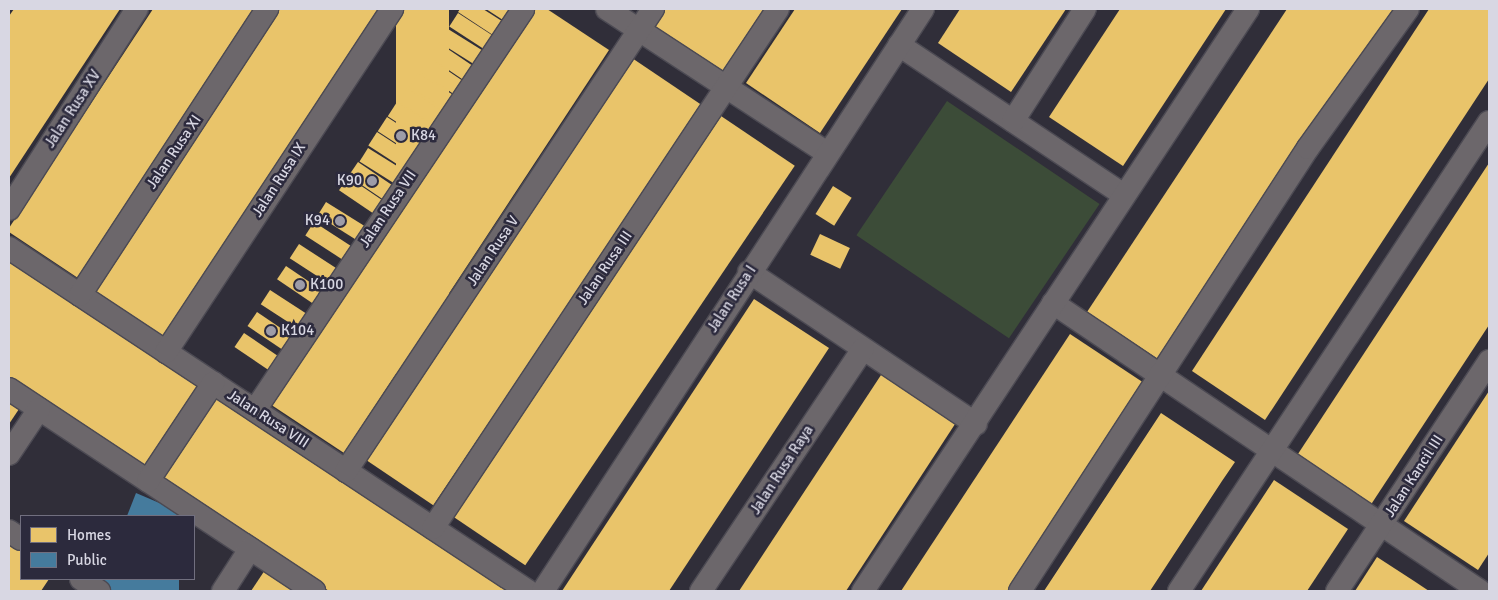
<!DOCTYPE html>
<style>
body{margin:0}
#map{position:relative;width:1498px;height:600px;overflow:hidden;background:#302e39;font-family:Signika,sans-serif}
div>[style]{position:absolute}
.green>*{inset:0;background:#3c4c38;transform-origin:0 0}
.homes>*{inset:0;background:#e9c46a;transform-origin:0 0}
.public>*{inset:0;background:#457b9d;transform-origin:0 0}
.roads{filter:drop-shadow(1px 0 #4c4a53) drop-shadow(-1px 0 #4c4a53) drop-shadow(0 1px #4c4a53) drop-shadow(0 -1px #4c4a53)}
.minor>*{height:22px;margin:-11px;padding:0 11px;transform-origin:11px;border-radius:11px;background:#6c676b}
.dots>*{width:14px;height:14px;translate:-50% -50%;box-sizing:border-box;border:2px solid #2c2a3d;border-radius:50%}
span{translate:-50% -50%;white-space:nowrap;text-align:center;line-height:1.15;-webkit-text-stroke:5px #2c2a3d;paint-order:stroke}
.street-label{font-size:15px;color:#d8d7e3}
.poi-label{font-size:15px;color:#d8d7e3}
.left{translate:0 -50%;text-align:left}
.right{translate:-100% -50%;text-align:right}
.frame{position:absolute;inset:0;border:10px solid #d8d7e3;pointer-events:none}
.legend{position:absolute;left:20px;top:515px;width:175px;height:65px;box-sizing:border-box;background:#2c2a3d;border:1px solid #716f7f;margin:0;padding:6px 9px;list-style:none;font-size:15px;color:#d8d7e3}
.legend li{display:flex;align-items:center;gap:10px;height:25px}
.legend b{width:25px;border:1px solid #716f7f}
</style>
<div id="map">
<div class="green">
<div style="left:947px;top:101px;width:184px;height:162px;rotate:34deg"></div>
</div>
<div class="homes">
<div style="clip-path:polygon(14px 9px,120px 9px,9px 178px,9px 16px)"></div>
<div style="clip-path:polygon(153px 9px,259px 9px,81px 280px,9px 232px,9px 228px)"></div>
<div style="clip-path:polygon(275px 9px,381px 9px,165px 339px,91px 289px)"></div>
<div style="left:396px;top:9px;width:53px;height:390px"></div>
<div style="clip-path:polygon(460px 9px,483px 9px,505px 23px,496px 37px,458px 12px)"></div>
<div style="clip-path:polygon(486px 9px,514px 9px,506px 22px)"></div>
<div style="clip-path:polygon(529px 9px,547px 9px,609px 50px,344px 453px,270px 404px)"></div>
<div style="clip-path:polygon(661px 9px,768px 9px,722px 78px,648px 29px)"></div>
<div style="clip-path:polygon(795px 9px,902px 9px,820px 133px,746px 83px)"></div>
<div style="clip-path:polygon(960px 9px,1066px 9px,1011px 92px,938px 43px)"></div>
<div style="clip-path:polygon(1120px 9px,1226px 9px,1123px 166px,1049px 117px)"></div>
<div style="clip-path:polygon(1287px 9px,1393px 9px,1161px 361px,1087px 312px)"></div>
<div style="clip-path:polygon(1429px 9px,1489px 9px,1489px 79px,1265px 420px,1192px 371px)"></div>
<div style="left:458px;top:13px;width:44px;height:16px;rotate:33deg"></div>
<div style="left:448px;top:29px;width:45px;height:16px;rotate:32deg"></div>
<div style="left:439px;top:43px;width:45px;height:17px;rotate:34deg"></div>
<div style="left:629px;top:56px;width:89px;height:482px;rotate:34deg"></div>
<div style="left:429px;top:58px;width:45px;height:16px;rotate:34deg"></div>
<div style="left:418px;top:73px;width:45px;height:16px;rotate:32deg"></div>
<div style="left:407px;top:88px;width:44px;height:16px;rotate:33deg"></div>
<div style="left:397px;top:102px;width:45px;height:17px;rotate:33deg"></div>
<div style="left:721px;top:116px;width:89px;height:482px;rotate:34deg"></div>
<div style="left:387px;top:117px;width:45px;height:17px;rotate:33deg"></div>
<div style="left:377px;top:132px;width:45px;height:16px;rotate:33deg"></div>
<div style="left:368px;top:148px;width:45px;height:16px;rotate:32deg"></div>
<div style="left:358px;top:162px;width:45px;height:17px;rotate:34deg"></div>
<div style="clip-path:polygon(1489px 163px,1489px 325px,1370px 506px,1296px 457px)"></div>
<div style="left:348px;top:177px;width:45px;height:16px;rotate:34deg"></div>
<div style="left:833px;top:186px;width:22px;height:33px;rotate:32deg"></div>
<div style="left:326px;top:202px;width:45px;height:16px;rotate:32deg"></div>
<div style="left:314px;top:222px;width:45px;height:16px;rotate:33deg"></div>
<div style="left:820px;top:234px;width:33px;height:23px;rotate:25deg"></div>
<div style="left:299px;top:244px;width:45px;height:17px;rotate:33deg"></div>
<div style="clip-path:polygon(9px 253px,208px 385px,150px 473px,9px 380px)"></div>
<div style="left:286px;top:266px;width:45px;height:16px;rotate:34deg"></div>
<div style="left:270px;top:290px;width:45px;height:17px;rotate:33deg"></div>
<div style="clip-path:polygon(754px 299px,829px 348px,737px 488px,669px 591px,562px 591px)"></div>
<div style="left:257px;top:312px;width:45px;height:17px;rotate:34deg"></div>
<div style="left:244px;top:333px;width:45px;height:17px;rotate:34deg"></div>
<div style="clip-path:polygon(1070px 334px,1144px 383px,1007px 591px,901px 591px)"></div>
<div style="clip-path:polygon(883px 372px,957px 421px,846px 591px,739px 591px)"></div>
<div style="clip-path:polygon(216px 390px,521px 591px,329px 591px,158px 478px)"></div>
<div style="clip-path:polygon(1489px 391px,1489px 553px,1478px 570px,1404px 521px)"></div>
<div style="clip-path:polygon(9px 402px,19px 409px,9px 424px)"></div>
<div style="clip-path:polygon(1161px 413px,1235px 462px,1222px 481px,1150px 591px,1044px 591px)"></div>
<div style="clip-path:polygon(1274px 480px,1348px 529px,1307px 591px,1201px 591px)"></div>
<div style="clip-path:polygon(9px 533px,21px 542px,21px 579px,49px 579px,41px 591px,9px 591px)"></div>
<div style="clip-path:polygon(1377px 557px,1414px 581px,1429px 591px,1355px 591px)"></div>
<div style="clip-path:polygon(265px 570px,297px 591px,251px 591px)"></div>
</div>
<div class="public">
<div style="clip-path:polygon(136px 493px,190px 516px,127px 516px)"></div>
<div style="left:100px;top:579px;width:79px;height:13px"></div>
</div>
<div class="roads">
<div class="minor">
<div style="left:607px;top:9px;width:263px;rotate:33.2deg"></div>
<div style="left:899px;top:45px;width:270px;rotate:33.7deg"></div>
<div style="left:1013px;top:121px;width:133px;rotate:-57.3deg"></div>
<div style="left:9px;top:209px;width:237px;rotate:-57.4deg"></div>
<div style="left:9px;top:248px;width:622px;rotate:33.46deg"></div>
<div style="left:749px;top:272px;width:273px;rotate:33.8deg"></div>
<div style="left:80px;top:295px;width:342px;rotate:-56.8deg"></div>
<div style="left:1053px;top:303px;width:515px;rotate:34deg"></div>
<div style="left:166px;top:352px;width:411px;rotate:-56.6deg"></div>
<div style="left:9px;top:389px;width:366px;rotate:33.5deg"></div>
<div style="left:255px;top:410px;width:482px;rotate:-56.2deg"></div>
<div style="left:9px;top:454px;width:54px;rotate:-56.3deg"></div>
<div style="left:346px;top:471px;width:555px;rotate:-56.4deg"></div>
<div style="left:148px;top:481px;width:118px;rotate:-56.4deg"></div>
<div style="left:433px;top:528px;width:623px;rotate:-56.39deg"></div>
<div style="left:9px;top:531px;width:14px;rotate:34deg"></div>
<div style="left:81px;top:579px;width:22px;rotate:34deg"></div>
<div style="left:223px;top:591px;width:50px;rotate:-57.3deg"></div>
<div style="left:543px;top:591px;width:695px;rotate:-56.86deg"></div>
<div style="left:701px;top:591px;width:291px;rotate:-56.2deg"></div>
<div style="left:863px;top:591px;width:698px;rotate:-56.51deg"></div>
<div style="left:1020px;top:591px;width:528px;rotate:-56.97deg"></div>
<div style="left:1308px;top:148px;width:171px;rotate:-54.3deg"></div>
<div style="left:1179px;top:591px;width:562px;rotate:-56.54deg"></div>
<div style="left:1337px;top:591px;width:276px;rotate:-56.5deg"></div>
</div>
</div>
<div class="dots">
<div style="left:401px;top:136px;background:#9d9ca8"></div>
<div style="left:372px;top:181px;background:#9d9ca8"></div>
<div style="left:340px;top:221px;background:#9d9ca8"></div>
<div style="left:300px;top:285px;background:#9d9ca8"></div>
<div style="left:271px;top:331px;background:#9d9ca8"></div>
</div>
<div class="street-label">
<span style="left:73px;top:109px;rotate:-57deg">Jalan Rusa XV</span>
<span style="left:174px;top:152px;rotate:-56deg">Jalan Rusa XI</span>
<span style="left:279px;top:180px;rotate:-57deg">Jalan Rusa IX</span>
<span style="left:388px;top:209px;rotate:-56deg">Jalan Rusa VII</span>
<span style="left:493px;top:251px;rotate:-56deg">Jalan Rusa V</span>
<span style="left:605px;top:268px;rotate:-56deg">Jalan Rusa III</span>
<span style="left:732px;top:299px;rotate:-57deg">Jalan Rusa I</span>
<span style="left:268px;top:419px;rotate:33deg">Jalan Rusa VIII</span>
<span style="left:782px;top:470px;rotate:-57deg">Jalan Rusa Raya</span>
<span style="left:1414px;top:476px;rotate:-57deg">Jalan Kancil III</span>
</div>
<div class="poi-label">
<span class="left" style="left:411px;top:136px">K84</span>
<span class="right" style="left:362px;top:181px">K90</span>
<span class="right" style="left:330px;top:221px">K94</span>
<span class="left" style="left:310px;top:285px">K100</span>
<span class="left" style="left:281px;top:331px">K104</span>
</div>
<div class="frame"></div>
<ul class="legend">
<li><b style="height:14px;background:#e9c46a"></b>Homes</li>
<li><b style="height:14px;background:#457b9d"></b>Public</li>
</ul>
</div>
